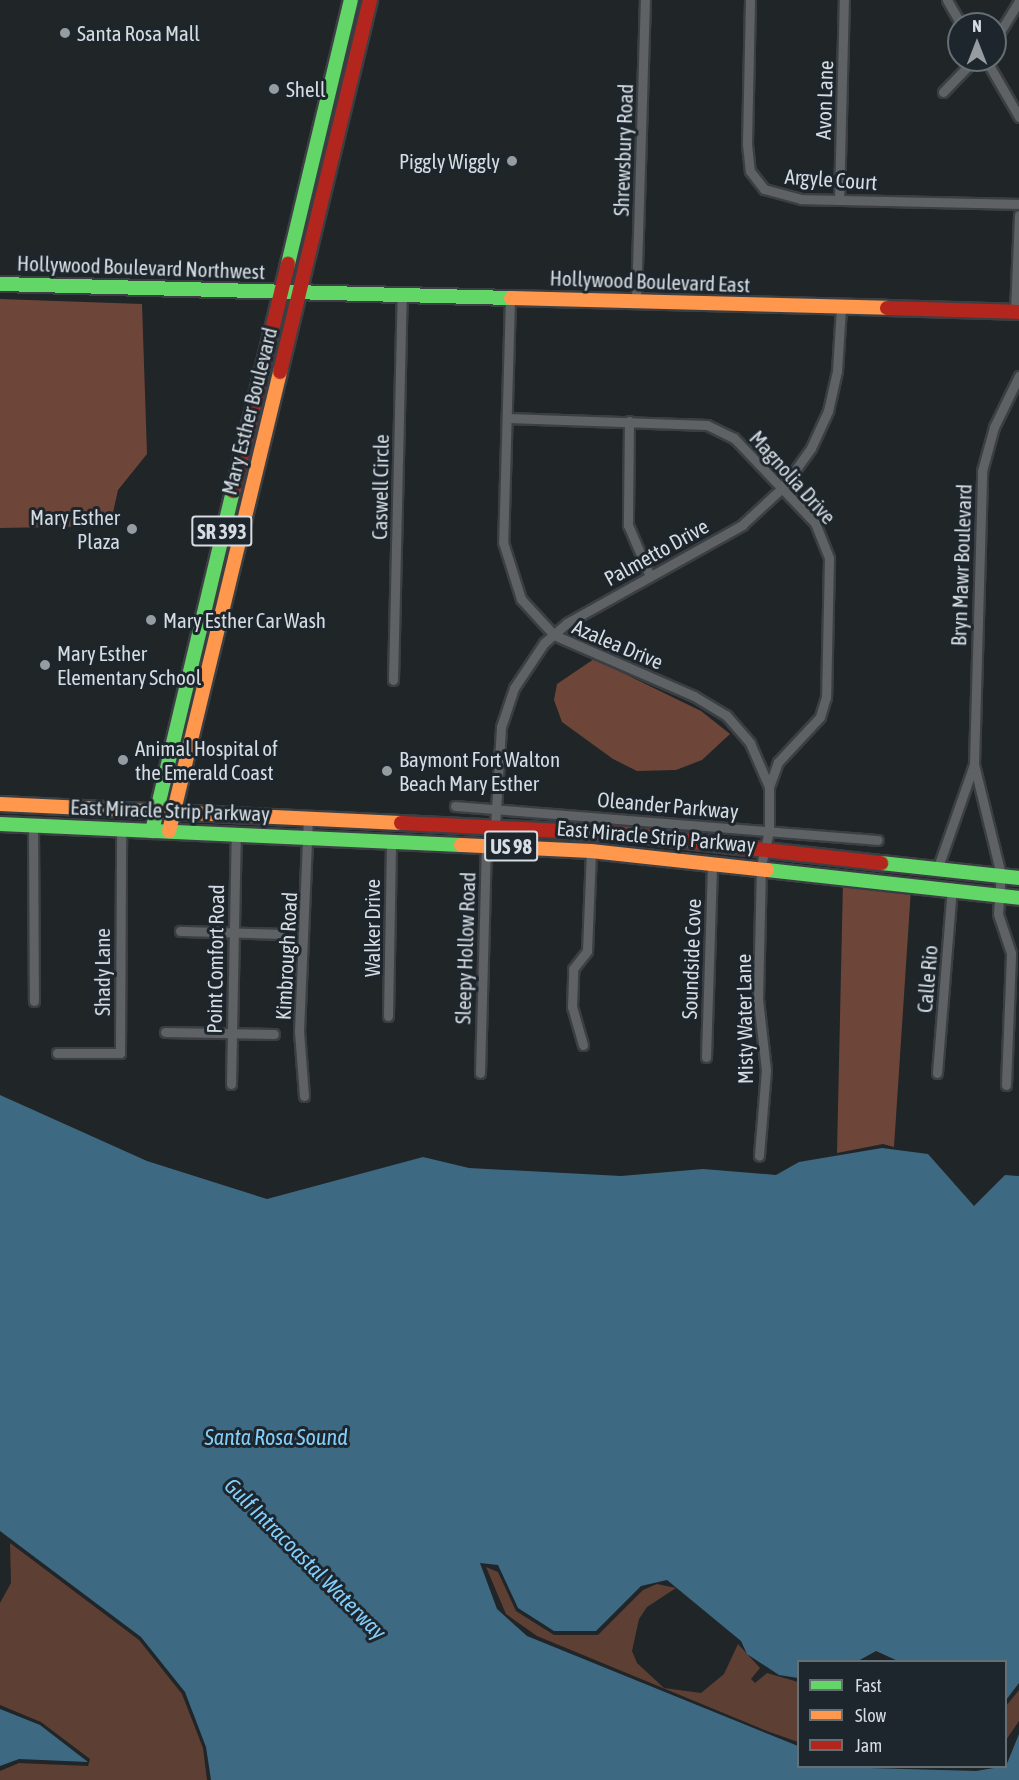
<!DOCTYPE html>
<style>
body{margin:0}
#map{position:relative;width:1019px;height:1780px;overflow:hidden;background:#202528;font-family:"Asap Condensed",sans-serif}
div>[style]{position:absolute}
.green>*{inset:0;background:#5e3f34}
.forest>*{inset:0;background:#6d4639}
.water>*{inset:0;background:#3e6983}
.roads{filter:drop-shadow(2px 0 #3b3f43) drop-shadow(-2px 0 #3b3f43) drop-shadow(0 2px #3b3f43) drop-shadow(0 -2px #3b3f43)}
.street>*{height:9px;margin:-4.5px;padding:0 4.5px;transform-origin:4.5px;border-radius:4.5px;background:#5e6265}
.fast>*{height:14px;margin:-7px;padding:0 7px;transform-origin:7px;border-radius:7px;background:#63d668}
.slow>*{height:14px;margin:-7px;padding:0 7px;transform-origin:7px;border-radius:7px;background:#ff974d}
.jam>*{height:14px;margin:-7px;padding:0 7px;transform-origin:7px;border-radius:7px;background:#b3261e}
.dots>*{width:16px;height:16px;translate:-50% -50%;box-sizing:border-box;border:3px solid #1c262c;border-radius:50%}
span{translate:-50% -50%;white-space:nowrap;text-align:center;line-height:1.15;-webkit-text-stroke:6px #1c262c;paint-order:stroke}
.shield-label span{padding:2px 4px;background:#1c262c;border:2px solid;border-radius:4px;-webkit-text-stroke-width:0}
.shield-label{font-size:20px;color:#d6dce1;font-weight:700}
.poi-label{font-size:21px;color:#d6dce1}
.left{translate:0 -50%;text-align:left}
.right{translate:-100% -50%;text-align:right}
.street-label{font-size:21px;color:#d6dce1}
.water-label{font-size:22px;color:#84cefc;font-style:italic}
.legend{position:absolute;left:797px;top:1660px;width:210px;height:108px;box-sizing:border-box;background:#1c262c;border:2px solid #666f74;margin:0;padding:8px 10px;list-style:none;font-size:18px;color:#d6dce1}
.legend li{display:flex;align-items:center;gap:12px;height:30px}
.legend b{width:30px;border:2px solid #666f74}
.north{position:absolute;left:947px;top:12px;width:60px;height:60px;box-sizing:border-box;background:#1c262c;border:2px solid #666f74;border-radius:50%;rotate:0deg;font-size:16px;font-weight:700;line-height:24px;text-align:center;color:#d6dce1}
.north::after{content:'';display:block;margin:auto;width:21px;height:27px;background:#969ca0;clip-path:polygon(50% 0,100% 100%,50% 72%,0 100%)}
</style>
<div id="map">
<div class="green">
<div style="clip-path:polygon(10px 1543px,139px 1640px,182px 1694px,203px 1748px,207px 1780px,0 1780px,0 1771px,19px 1763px,88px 1766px,90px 1759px,41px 1722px,0 1705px,0 1603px,11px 1583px)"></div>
<div style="clip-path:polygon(486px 1567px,498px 1572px,516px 1611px,554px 1635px,598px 1635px,643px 1590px,657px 1584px,676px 1588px,647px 1607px,639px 1619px,632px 1651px,637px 1663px,664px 1688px,701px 1693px,724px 1674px,738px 1644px,760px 1668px,751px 1679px,755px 1683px,767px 1673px,798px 1682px,798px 1742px,767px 1731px,537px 1636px,506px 1614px)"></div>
<div style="clip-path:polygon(1019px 1690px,1019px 1721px,1006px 1740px,1006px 1706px)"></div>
</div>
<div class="forest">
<div style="clip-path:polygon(0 299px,142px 304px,147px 454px,118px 490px,110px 526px,0 528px)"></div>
<div style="clip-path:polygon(594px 659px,701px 711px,730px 734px,702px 760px,676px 770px,637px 771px,613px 759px,562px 722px,554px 700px,557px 684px)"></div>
<div style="clip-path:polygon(843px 881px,911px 889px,894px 1147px,883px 1144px,837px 1153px)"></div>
</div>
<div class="water">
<div style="clip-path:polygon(0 1095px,147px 1161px,267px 1199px,423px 1157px,469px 1168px,621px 1176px,703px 1169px,776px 1175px,799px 1162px,882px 1148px,928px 1154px,974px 1206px,1005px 1175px,1019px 1176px,1019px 1683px,1006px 1700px,1006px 1662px,898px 1661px,876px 1651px,858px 1661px,798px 1662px,798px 1678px,779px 1675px,747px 1654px,741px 1641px,667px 1580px,641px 1586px,596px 1631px,554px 1631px,518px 1608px,498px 1565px,480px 1563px,497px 1609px,527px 1636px,798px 1746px,798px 1766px,976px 1771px,1006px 1766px,1019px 1734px,1019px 1780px,211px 1780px,206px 1747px,185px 1692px,141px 1637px,0 1531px)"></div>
<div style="clip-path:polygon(0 1709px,40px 1725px,88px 1762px,19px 1759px,0 1766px)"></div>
</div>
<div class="roads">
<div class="street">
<div style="left:750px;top:0;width:144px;rotate:91.2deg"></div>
<div style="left:747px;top:144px;width:27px;rotate:84deg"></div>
<div style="left:750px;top:171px;width:23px;rotate:52deg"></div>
<div style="left:764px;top:189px;width:38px;rotate:15deg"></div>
<div style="left:801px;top:199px;width:218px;rotate:1.3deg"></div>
<div style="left:947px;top:0;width:28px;rotate:60deg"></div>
<div style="left:995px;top:40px;width:46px;rotate:-58.4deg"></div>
<div style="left:986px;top:60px;width:66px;rotate:59.9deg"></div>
<div style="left:943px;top:92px;width:45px;rotate:-45.9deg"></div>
<div style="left:839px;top:200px;width:200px;rotate:-88.6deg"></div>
<div style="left:510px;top:298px;width:244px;rotate:91.6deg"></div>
<div style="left:503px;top:542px;width:60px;rotate:72.5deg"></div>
<div style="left:521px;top:599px;width:49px;rotate:47.5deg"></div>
<div style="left:554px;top:635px;width:153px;rotate:23.5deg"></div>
<div style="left:694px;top:696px;width:37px;rotate:31deg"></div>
<div style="left:726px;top:715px;width:37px;rotate:49deg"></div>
<div style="left:750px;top:743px;width:48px;rotate:66.6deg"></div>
<div style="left:769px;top:787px;width:44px;rotate:90deg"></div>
<div style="left:769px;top:831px;width:36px;rotate:103deg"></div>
<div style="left:761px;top:866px;width:133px;rotate:91.3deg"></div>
<div style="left:758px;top:999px;width:71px;rotate:83.6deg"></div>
<div style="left:766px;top:1070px;width:86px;rotate:94.7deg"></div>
<div style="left:636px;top:301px;width:301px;rotate:-88.3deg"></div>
<div style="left:1015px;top:312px;width:97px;rotate:-87.6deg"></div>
<div style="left:507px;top:418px;width:200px;rotate:2deg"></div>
<div style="left:707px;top:425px;width:30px;rotate:26deg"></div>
<div style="left:734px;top:438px;width:117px;rotate:46.4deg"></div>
<div style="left:815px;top:523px;width:38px;rotate:68deg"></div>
<div style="left:829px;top:558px;width:139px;rotate:91.2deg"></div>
<div style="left:826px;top:697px;width:21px;rotate:107deg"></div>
<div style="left:820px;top:717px;width:62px;rotate:133deg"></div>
<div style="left:778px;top:762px;width:27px;rotate:110deg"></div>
<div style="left:629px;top:421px;width:104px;rotate:90.6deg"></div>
<div style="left:628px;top:525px;width:56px;rotate:66.7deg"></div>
<div style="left:393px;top:680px;width:385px;rotate:-88.7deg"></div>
<div style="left:455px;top:806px;width:424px;rotate:4.6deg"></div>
<div style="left:33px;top:825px;width:176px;rotate:89.7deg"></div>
<div style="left:938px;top:867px;width:109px;rotate:-70.7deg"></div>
<div style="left:180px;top:931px;width:99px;rotate:1.7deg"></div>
<div style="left:388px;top:1016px;width:175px;rotate:-89deg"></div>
<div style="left:165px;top:1032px;width:109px;rotate:1.1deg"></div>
<div style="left:583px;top:1045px;width:40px;rotate:-106deg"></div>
<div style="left:572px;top:1007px;width:38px;rotate:-88deg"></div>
<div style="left:573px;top:969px;width:23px;rotate:-52deg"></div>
<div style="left:587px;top:951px;width:100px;rotate:-87.7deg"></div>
<div style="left:57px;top:1053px;width:63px"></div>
<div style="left:120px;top:1053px;width:224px;rotate:-89.7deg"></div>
<div style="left:706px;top:1057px;width:195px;rotate:-88.2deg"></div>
<div style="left:480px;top:1073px;width:228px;rotate:-88.5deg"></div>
<div style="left:486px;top:845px;width:21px;rotate:-65deg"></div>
<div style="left:495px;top:826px;width:99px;rotate:-86.5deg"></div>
<div style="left:501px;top:727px;width:41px;rotate:-71.6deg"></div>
<div style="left:514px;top:688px;width:54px;rotate:-56.3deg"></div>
<div style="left:544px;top:643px;width:30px;rotate:-41deg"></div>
<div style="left:567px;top:623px;width:201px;rotate:-29.2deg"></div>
<div style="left:742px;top:525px;width:56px;rotate:-42.8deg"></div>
<div style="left:783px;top:487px;width:48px;rotate:-54.3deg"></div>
<div style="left:811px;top:448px;width:41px;rotate:-65.3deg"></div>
<div style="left:828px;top:411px;width:41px;rotate:-77.3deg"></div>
<div style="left:837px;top:371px;width:64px;rotate:-86.4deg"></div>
<div style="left:937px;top:1073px;width:186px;rotate:-85.4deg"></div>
<div style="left:231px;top:1084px;width:250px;rotate:-88.9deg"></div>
<div style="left:1006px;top:1085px;width:132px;rotate:-87.8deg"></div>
<div style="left:1011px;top:953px;width:41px;rotate:-108.4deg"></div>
<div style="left:998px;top:914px;width:39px;rotate:-86deg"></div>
<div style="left:1001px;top:875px;width:114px;rotate:-103.7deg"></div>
<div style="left:974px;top:764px;width:293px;rotate:-88.4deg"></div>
<div style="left:982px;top:471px;width:46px;rotate:-74.7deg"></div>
<div style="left:994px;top:427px;width:57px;rotate:-63.9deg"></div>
<div style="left:304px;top:1096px;width:65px;rotate:-94.4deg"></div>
<div style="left:299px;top:1031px;width:214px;rotate:-87.6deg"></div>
</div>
<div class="fast">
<div style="left:288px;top:264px;width:271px;rotate:-76.6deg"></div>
<div style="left:0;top:284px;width:511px;rotate:1.57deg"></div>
<div style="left:0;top:824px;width:461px;rotate:2.6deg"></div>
<div style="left:152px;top:831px;width:350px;rotate:-76.6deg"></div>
<div style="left:881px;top:863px;width:139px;rotate:6.2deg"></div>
<div style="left:767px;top:870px;width:254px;rotate:6.3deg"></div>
</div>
<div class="slow">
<div style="left:511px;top:298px;width:376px;rotate:1.5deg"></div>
<div style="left:0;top:804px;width:401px;rotate:2.7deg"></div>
<div style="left:169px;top:831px;width:472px;rotate:-76.4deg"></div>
<div style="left:461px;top:845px;width:130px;rotate:2.6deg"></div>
<div style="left:591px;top:851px;width:177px;rotate:6.2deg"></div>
</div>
<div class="jam">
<div style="left:887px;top:308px;width:132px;rotate:1.7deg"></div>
<div style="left:280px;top:372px;width:383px;rotate:-76.4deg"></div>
<div style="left:233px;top:491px;width:234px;rotate:-76.4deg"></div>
<div style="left:401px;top:823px;width:224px;rotate:2.8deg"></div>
<div style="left:625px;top:834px;width:258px;rotate:6.5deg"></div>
</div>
</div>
<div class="dots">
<div style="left:65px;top:33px;background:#969ca0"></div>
<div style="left:274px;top:89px;background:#969ca0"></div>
<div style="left:512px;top:161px;background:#969ca0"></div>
<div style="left:132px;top:529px;background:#969ca0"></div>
<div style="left:151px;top:620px;background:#969ca0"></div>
<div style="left:45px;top:665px;background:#969ca0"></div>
<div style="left:123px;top:760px;background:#969ca0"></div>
<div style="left:387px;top:771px;background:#969ca0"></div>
</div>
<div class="shield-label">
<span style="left:222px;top:531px">SR 393</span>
<span style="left:511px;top:846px">US 98</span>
</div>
<div class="poi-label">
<span class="left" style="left:77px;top:33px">Santa Rosa Mall</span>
<span class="left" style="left:286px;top:89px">Shell</span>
<span class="right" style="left:500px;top:161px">Piggly Wiggly</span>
<span class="right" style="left:120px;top:529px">Mary Esther<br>Plaza</span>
<span class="left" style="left:163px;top:620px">Mary Esther Car Wash</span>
<span class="left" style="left:57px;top:665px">Mary Esther<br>Elementary School</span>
<span class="left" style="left:135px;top:760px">Animal Hospital of<br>the Emerald Coast</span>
<span class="left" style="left:399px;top:771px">Baymont Fort Walton<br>Beach Mary Esther</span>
</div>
<div class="street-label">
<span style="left:824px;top:100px;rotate:-88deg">Avon Lane</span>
<span style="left:623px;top:150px;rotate:-88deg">Shrewsbury Road</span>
<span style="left:831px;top:179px;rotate:4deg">Argyle Court</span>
<span style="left:141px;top:267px;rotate:2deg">Hollywood Boulevard Northwest</span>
<span style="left:650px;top:281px;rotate:2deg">Hollywood Boulevard East</span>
<span style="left:249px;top:411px;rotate:-76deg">Mary Esther Boulevard</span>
<span style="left:793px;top:477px;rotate:48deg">Magnolia Drive</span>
<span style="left:380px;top:487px;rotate:-89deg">Caswell Circle</span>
<span style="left:656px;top:552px;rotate:-29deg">Palmetto Drive</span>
<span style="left:961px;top:565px;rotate:-88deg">Bryn Mawr Boulevard</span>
<span style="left:618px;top:644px;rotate:23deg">Azalea Drive</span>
<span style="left:668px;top:805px;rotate:5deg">Oleander Parkway</span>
<span style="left:170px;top:810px;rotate:2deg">East Miracle Strip Parkway</span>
<span style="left:656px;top:836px;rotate:5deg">East Miracle Strip Parkway</span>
<span style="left:372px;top:928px;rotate:-90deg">Walker Drive</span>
<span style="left:465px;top:948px;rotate:-88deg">Sleepy Hollow Road</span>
<span style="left:286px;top:956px;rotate:-87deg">Kimbrough Road</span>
<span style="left:215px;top:959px;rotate:-89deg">Point Comfort Road</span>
<span style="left:691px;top:959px;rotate:-88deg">Soundside Cove</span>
<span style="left:102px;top:972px;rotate:-90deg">Shady Lane</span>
<span style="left:927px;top:979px;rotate:-85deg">Calle Rio</span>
<span style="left:744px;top:1019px;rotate:-91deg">Misty Water Lane</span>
</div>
<div class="water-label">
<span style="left:276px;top:1438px">Santa Rosa Sound</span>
<span style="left:305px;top:1559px;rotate:45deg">Gulf Intracoastal Waterway</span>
</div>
<ul class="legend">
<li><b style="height:8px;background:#63d668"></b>Fast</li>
<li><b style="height:8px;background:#ff974d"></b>Slow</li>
<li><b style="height:8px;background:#b3261e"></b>Jam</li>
</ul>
<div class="north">N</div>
</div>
